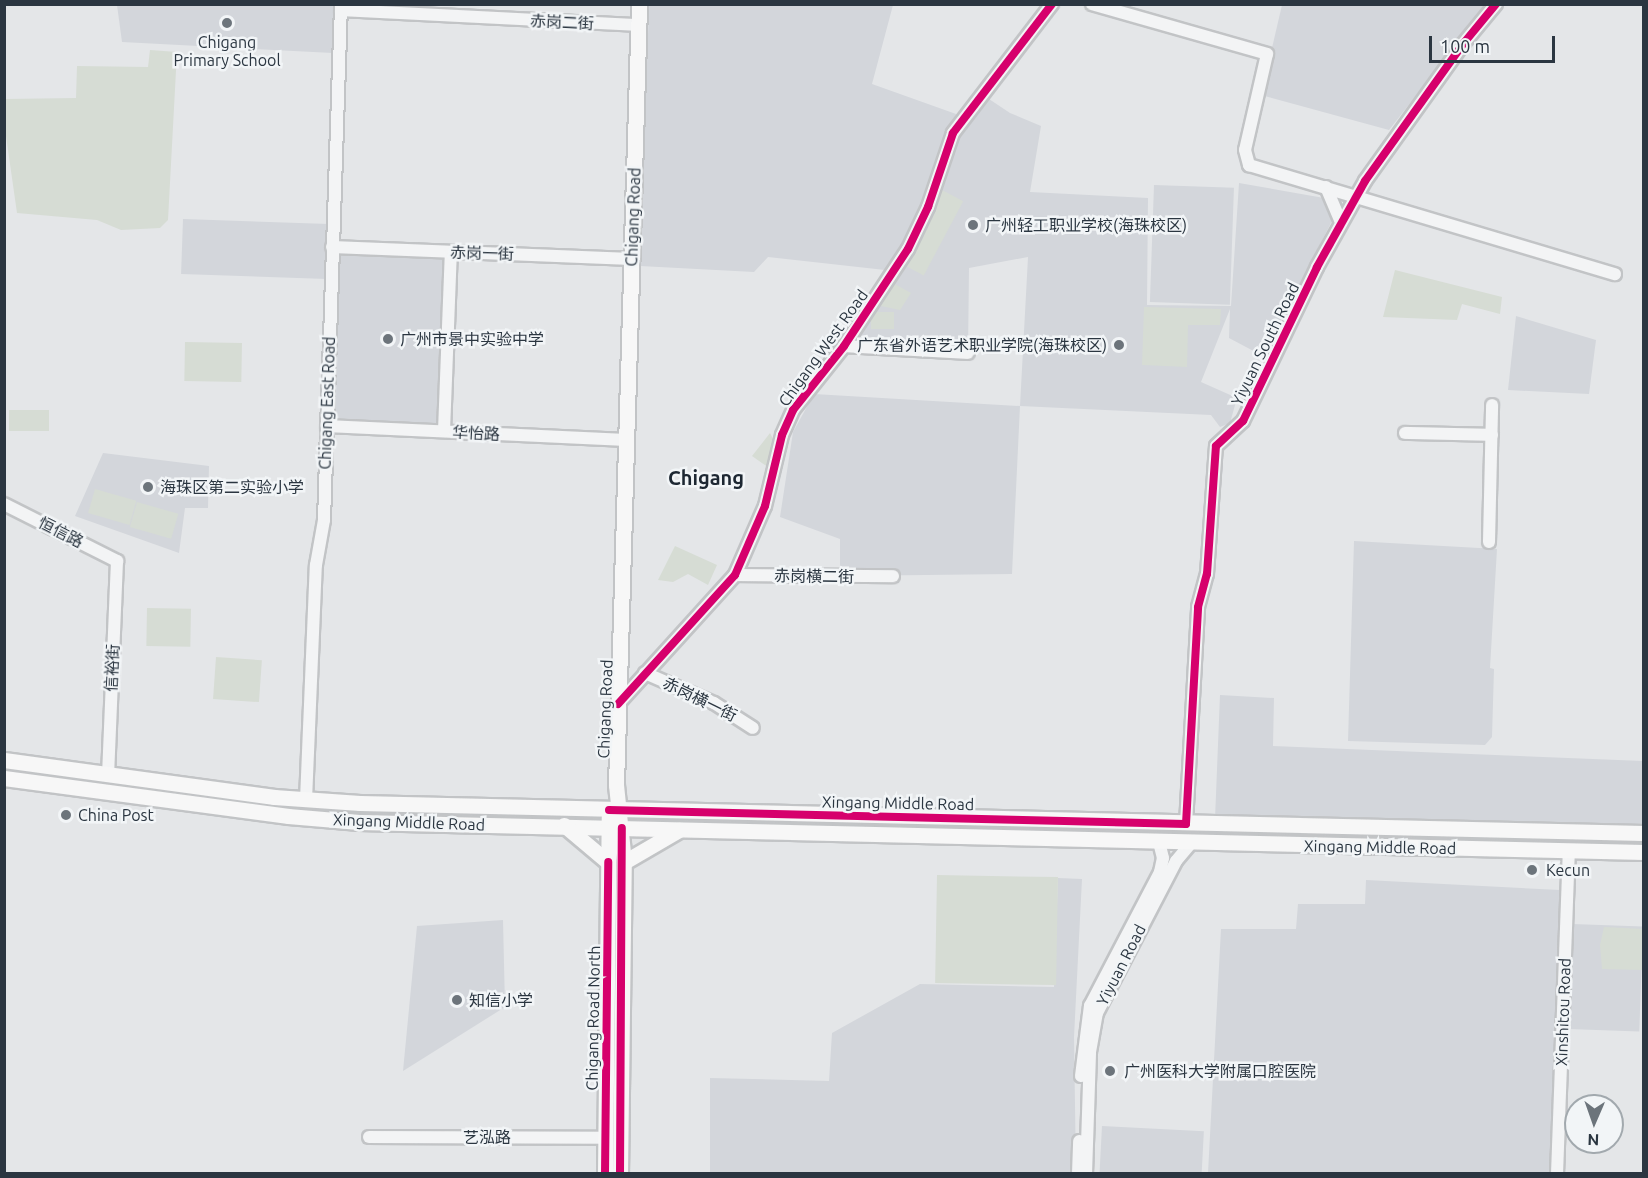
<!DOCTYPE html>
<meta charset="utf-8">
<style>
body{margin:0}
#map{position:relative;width:1648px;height:1178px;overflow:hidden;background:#e4e6e8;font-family:Ubuntu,"Noto Sans SC",sans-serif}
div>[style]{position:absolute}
.built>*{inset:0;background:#d3d6db;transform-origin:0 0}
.green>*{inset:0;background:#d6dcd4;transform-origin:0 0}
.roads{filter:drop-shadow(2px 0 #c2c4c6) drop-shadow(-2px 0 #c2c4c6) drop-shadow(0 2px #c2c4c6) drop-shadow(0 -2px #c2c4c6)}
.minor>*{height:12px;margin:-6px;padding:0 6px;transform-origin:6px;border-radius:6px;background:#f3f4f5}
.major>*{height:15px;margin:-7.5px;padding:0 7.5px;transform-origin:7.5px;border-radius:7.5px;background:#f7f7f7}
.cycleway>*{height:8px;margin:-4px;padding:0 4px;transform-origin:4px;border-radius:4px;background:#d6006c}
.dots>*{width:16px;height:16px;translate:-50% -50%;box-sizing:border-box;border:3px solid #f2f5f7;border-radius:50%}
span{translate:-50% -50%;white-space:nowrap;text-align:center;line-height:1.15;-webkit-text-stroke:5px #f2f5f7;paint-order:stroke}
.street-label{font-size:16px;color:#2b3641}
.poi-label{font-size:16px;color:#2b3641}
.left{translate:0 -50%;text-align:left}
.right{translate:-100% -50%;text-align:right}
.quarter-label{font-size:20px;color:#1d2732;font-weight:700}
.frame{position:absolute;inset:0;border:6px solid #2b3641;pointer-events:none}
.north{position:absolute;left:1564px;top:1094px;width:60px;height:60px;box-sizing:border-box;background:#f2f5f7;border:2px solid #a2a9ae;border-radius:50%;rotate:182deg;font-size:16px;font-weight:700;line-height:24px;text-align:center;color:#2b3641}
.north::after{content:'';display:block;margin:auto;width:21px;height:27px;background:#6c747b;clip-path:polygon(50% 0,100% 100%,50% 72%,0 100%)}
.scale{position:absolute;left:1429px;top:36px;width:126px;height:27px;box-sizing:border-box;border:3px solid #2b3641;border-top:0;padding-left:8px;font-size:18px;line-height:21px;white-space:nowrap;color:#2b3641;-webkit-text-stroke:4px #f2f5f7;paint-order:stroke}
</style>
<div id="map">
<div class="built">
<div style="clip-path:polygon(117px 5px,334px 5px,333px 53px,122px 42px)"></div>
<div style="clip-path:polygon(649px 5px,893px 5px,872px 84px,956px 114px,926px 206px,885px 270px,768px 257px,754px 272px,640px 266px)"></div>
<div style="clip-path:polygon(1282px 5px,1487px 5px,1389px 130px,1261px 95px)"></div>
<div style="clip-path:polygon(989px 99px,1010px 113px,1041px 126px,1030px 192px,1148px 198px,1147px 305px,1231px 306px,1239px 183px,1324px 198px,1333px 219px,1263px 356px,1229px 338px,1230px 309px,1201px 382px,1237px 398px,1230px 423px,1220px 427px,1211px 415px,1020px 406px,1012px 574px,840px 576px,840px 539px,780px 517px,793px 432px,814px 394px,1020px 406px,1028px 257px,969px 268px,968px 353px,846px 346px,942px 183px,950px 147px)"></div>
<div style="left:1154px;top:185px;width:80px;height:117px;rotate:2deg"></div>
<div style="left:183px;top:219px;width:146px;height:55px;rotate:2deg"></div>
<div style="left:334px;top:249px;width:114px;height:173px;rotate:4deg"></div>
<div style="clip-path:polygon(1516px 316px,1596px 340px,1589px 394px,1508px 390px)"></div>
<div style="clip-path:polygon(103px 453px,209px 466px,208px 508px,185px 508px,179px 553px,75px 516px)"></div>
<div style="clip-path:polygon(1354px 541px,1497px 549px,1490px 668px,1494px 669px,1492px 737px,1485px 745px,1348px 741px)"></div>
<div style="clip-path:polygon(1220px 695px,1274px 698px,1273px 746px,1643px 761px,1643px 830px,1215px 819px)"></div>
<div style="clip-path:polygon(1058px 878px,1082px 879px,1074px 1037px,1076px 1173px,710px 1173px,710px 1078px,829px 1081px,832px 1033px,920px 984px,1054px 987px)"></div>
<div style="clip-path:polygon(1366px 880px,1560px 890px,1550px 1173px,1208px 1173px,1221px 929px,1296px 929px,1298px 904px,1365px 904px)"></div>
<div style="clip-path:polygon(503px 920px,505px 1007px,403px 1071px,417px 926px)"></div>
<div style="left:1572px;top:924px;width:71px;height:105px;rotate:2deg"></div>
<div style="left:1102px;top:1126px;width:102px;height:47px;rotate:3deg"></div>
</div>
<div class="green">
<div style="clip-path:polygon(150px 50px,177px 52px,168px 220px,160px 228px,121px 230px,97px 220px,17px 213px,5px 129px,5px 99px,76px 98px,77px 66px,148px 67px)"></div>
<div style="left:942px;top:190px;width:24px;height:84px;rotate:28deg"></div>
<div style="clip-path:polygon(1395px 270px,1502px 297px,1500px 314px,1462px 304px,1457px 320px,1383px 317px)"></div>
<div style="clip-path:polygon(891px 282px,911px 293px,900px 310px,876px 305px)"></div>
<div style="clip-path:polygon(1144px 307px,1221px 309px,1220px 325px,1188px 325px,1187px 367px,1142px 365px)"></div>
<div style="left:871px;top:312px;width:23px;height:17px"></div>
<div style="left:185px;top:342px;width:57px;height:39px;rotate:1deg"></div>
<div style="left:49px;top:410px;width:21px;height:40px;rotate:90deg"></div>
<div style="clip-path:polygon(770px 433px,777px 447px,772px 470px,752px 456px)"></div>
<div style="left:95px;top:489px;width:43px;height:25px;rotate:16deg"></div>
<div style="left:137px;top:502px;width:43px;height:26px;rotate:16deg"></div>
<div style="clip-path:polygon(675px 546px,717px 565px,708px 585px,688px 574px,673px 582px,658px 580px)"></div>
<div style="left:147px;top:608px;width:44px;height:38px;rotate:1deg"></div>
<div style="left:216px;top:657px;width:46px;height:42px;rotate:4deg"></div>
<div style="left:937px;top:875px;width:121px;height:108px;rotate:1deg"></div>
<div style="clip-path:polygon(1604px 927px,1643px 929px,1643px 970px,1602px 969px,1600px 945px)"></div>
</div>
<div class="roads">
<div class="minor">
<div style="left:1092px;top:4px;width:182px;rotate:15.9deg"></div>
<div style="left:1267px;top:54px;width:98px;rotate:102.9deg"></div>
<div style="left:1245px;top:150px;width:16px;rotate:75deg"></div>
<div style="left:1249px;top:165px;width:382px;rotate:16.6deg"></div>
<div style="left:341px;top:10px;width:298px;rotate:2.9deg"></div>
<div style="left:1326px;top:187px;width:39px;rotate:67deg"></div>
<div style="left:332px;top:247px;width:300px;rotate:2.3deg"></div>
<div style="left:844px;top:346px;width:124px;rotate:3.2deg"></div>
<div style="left:327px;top:426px;width:299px;rotate:2.7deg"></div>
<div style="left:444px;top:431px;width:179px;rotate:-87.8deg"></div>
<div style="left:1405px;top:433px;width:87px;rotate:1.3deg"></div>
<div style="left:4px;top:504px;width:127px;rotate:26.8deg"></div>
<div style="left:117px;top:561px;width:213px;rotate:92.4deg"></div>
<div style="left:1489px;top:542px;width:137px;rotate:-88.7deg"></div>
<div style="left:735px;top:575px;width:158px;rotate:0.4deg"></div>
<div style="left:645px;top:673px;width:75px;rotate:23.5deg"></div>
<div style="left:714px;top:703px;width:46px;rotate:32.7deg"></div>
<div style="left:618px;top:704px;width:174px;rotate:-47.8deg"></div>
<div style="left:735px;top:575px;width:75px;rotate:-66.5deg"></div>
<div style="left:765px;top:506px;width:73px;rotate:-76.5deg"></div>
<div style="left:782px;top:435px;width:27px;rotate:-66deg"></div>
<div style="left:793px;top:410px;width:82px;rotate:-51.4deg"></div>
<div style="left:844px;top:346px;width:116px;rotate:-56.6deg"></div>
<div style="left:908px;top:249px;width:47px;rotate:-64.5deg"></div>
<div style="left:928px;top:207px;width:78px;rotate:-71.3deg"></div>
<div style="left:953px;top:133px;width:163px;rotate:-52.5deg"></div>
<div style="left:306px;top:800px;width:235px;rotate:-87.6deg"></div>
<div style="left:316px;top:565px;width:46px;rotate:-79.9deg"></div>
<div style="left:324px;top:520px;width:516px;rotate:-88.11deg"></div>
<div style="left:1186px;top:824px;width:217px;rotate:-86.8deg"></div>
<div style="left:1198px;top:607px;width:34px;rotate:-75deg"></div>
<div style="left:1207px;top:574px;width:128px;rotate:-86deg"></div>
<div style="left:1216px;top:446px;width:37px;rotate:-43deg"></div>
<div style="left:1243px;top:421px;width:171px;rotate:-64.3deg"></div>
<div style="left:1317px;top:267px;width:98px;rotate:-60.8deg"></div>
<div style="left:1365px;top:181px;width:168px;rotate:-54.4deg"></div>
<div style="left:1463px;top:44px;width:52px;rotate:-50.5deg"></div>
<div style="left:1081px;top:1076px;width:71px;rotate:-82.7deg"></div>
<div style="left:1090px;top:1006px;width:151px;rotate:-62.4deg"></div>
<div style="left:1160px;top:872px;width:14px;rotate:-78deg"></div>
<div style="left:1163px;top:858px;width:16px;rotate:-104deg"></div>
<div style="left:369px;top:1137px;width:237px;rotate:0.2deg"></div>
<div style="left:1078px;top:1174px;width:33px;rotate:-88deg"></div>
<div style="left:1086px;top:1174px;width:122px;rotate:-88.1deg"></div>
<div style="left:1090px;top:1052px;width:40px;rotate:-80deg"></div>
<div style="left:1097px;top:1013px;width:171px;rotate:-62.5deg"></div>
<div style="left:1176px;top:861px;width:25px;rotate:-50deg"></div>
<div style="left:1557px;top:1174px;width:324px;rotate:-87.9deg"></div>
</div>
<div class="major">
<div style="left:4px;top:760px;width:273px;rotate:7.8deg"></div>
<div style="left:274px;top:797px;width:86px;rotate:4deg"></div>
<div style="left:360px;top:803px;width:1284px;rotate:1.34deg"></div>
<div style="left:4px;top:778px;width:287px;rotate:7.6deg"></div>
<div style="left:288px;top:816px;width:71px;rotate:4.8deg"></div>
<div style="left:359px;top:822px;width:1285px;rotate:1.34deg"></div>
<div style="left:564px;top:825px;width:57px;rotate:40.1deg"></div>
<div style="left:624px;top:862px;width:64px;rotate:-30.2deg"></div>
<div style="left:605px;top:1174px;width:357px;rotate:-89.4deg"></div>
<div style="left:620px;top:1174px;width:312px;rotate:-89.3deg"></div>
<div style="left:624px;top:862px;width:77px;rotate:-95.9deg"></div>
<div style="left:616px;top:785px;width:781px;rotate:-88.31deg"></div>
</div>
</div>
<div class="cycleway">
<div style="left:618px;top:704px;width:174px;rotate:-47.8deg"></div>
<div style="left:735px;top:575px;width:75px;rotate:-66.5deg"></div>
<div style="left:765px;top:506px;width:73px;rotate:-76.5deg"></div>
<div style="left:782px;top:435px;width:27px;rotate:-66deg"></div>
<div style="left:793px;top:410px;width:82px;rotate:-51.4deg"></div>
<div style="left:844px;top:346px;width:116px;rotate:-56.6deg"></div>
<div style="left:908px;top:249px;width:47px;rotate:-64.5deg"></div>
<div style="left:928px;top:207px;width:78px;rotate:-71.3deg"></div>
<div style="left:953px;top:133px;width:163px;rotate:-52.5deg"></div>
<div style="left:609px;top:810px;width:577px;rotate:1.39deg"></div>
<div style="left:1186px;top:824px;width:217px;rotate:-86.8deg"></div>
<div style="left:1198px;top:607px;width:34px;rotate:-75deg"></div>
<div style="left:1207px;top:574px;width:128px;rotate:-86deg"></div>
<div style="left:1216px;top:446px;width:37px;rotate:-43deg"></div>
<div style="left:1243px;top:421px;width:171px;rotate:-64.3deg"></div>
<div style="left:1317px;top:267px;width:98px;rotate:-60.8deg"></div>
<div style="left:1365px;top:181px;width:168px;rotate:-54.4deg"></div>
<div style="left:1463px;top:44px;width:52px;rotate:-50.5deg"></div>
<div style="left:605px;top:1174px;width:312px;rotate:-89.4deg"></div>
<div style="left:620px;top:1174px;width:346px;rotate:-89.7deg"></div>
</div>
<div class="dots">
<div style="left:227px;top:23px;background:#6c747b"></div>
<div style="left:973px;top:225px;background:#6c747b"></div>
<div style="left:388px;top:339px;background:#6c747b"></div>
<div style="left:1119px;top:345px;background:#6c747b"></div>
<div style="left:148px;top:487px;background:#6c747b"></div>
<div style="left:66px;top:815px;background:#6c747b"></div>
<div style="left:1532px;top:870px;background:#6c747b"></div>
<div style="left:457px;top:1000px;background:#6c747b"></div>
<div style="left:1110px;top:1071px;background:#6c747b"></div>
</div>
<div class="street-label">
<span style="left:562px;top:22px;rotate:3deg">赤岗二街</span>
<span style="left:633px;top:217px;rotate:-88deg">Chigang Road</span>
<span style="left:482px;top:253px;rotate:2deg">赤岗一街</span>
<span style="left:1265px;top:344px;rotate:-64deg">Yiyuan South Road</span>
<span style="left:823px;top:348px;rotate:-54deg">Chigang West Road</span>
<span style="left:327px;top:403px;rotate:-88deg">Chigang East Road</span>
<span style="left:476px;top:433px;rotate:3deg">华怡路</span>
<span style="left:61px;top:532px;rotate:27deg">恒信路</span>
<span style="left:814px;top:576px;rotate:1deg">赤岗横二街</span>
<span style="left:112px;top:668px;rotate:-87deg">信裕街</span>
<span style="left:700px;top:699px;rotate:26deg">赤岗横一街</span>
<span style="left:605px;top:709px;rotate:-88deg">Chigang Road</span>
<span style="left:898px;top:803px;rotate:1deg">Xingang Middle Road</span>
<span style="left:409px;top:822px;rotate:2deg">Xingang Middle Road</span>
<span style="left:1380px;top:847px;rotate:1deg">Xingang Middle Road</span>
<span style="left:1121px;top:965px;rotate:-63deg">Yiyuan Road</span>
<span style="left:1563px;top:1012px;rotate:-88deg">Xinshitou Road</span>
<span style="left:593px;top:1018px;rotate:-89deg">Chigang Road North</span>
<span style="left:487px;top:1137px">艺泓路</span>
</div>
<div class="poi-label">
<span style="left:227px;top:51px">Chigang<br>Primary School</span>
<span class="left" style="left:985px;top:225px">广州轻工职业学校(海珠校区)</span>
<span class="left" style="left:400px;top:339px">广州市景中实验中学</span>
<span class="right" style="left:1107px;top:345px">广东省外语艺术职业学院(海珠校区)</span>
<span class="left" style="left:160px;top:487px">海珠区第二实验小学</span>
<span class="left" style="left:78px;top:815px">China Post</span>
<span class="left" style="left:1546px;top:870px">Kecun</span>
<span class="left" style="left:469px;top:1000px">知信小学</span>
<span class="left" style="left:1124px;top:1071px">广州医科大学附属口腔医院</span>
</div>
<div class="quarter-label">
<span style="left:706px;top:477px">Chigang</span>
</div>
<div class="frame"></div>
<div class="north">N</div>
<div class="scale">100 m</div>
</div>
